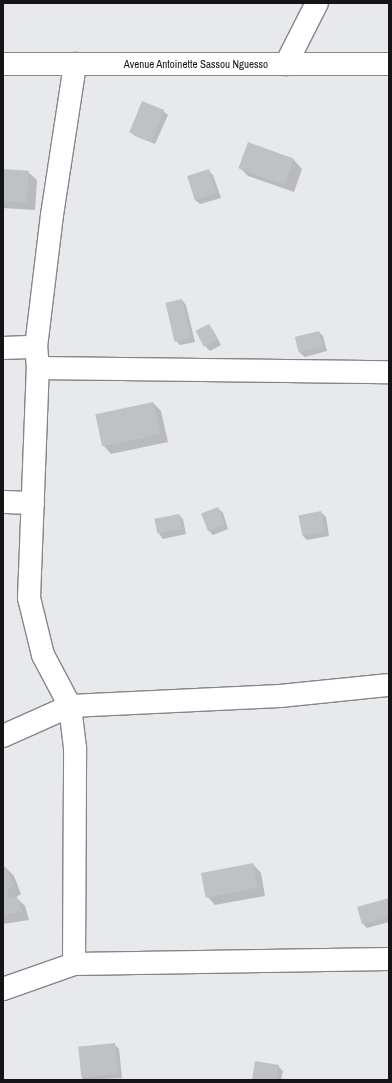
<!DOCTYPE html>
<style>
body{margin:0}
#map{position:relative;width:392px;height:1083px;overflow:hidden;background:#e8e9ed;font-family:"Archivo Narrow",sans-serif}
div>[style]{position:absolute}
.shadow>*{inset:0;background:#0003}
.building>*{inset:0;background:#bec2c5;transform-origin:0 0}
.roads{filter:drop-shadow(1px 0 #85868a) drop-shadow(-1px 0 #85868a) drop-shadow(0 1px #85868a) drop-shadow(0 -1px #85868a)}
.minor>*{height:22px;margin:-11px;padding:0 11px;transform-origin:11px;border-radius:11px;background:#fff}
span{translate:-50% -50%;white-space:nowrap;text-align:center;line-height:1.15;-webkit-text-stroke:4px #fff;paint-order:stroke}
.street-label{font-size:11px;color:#151517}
.frame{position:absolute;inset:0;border:4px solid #151517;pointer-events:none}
</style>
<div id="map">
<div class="shadow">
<div style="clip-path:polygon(163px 111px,168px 115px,155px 144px,135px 136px,131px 132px)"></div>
<div style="clip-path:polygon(249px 144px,294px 160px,302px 169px,294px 192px,248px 176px,240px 168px)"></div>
<div style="clip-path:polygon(3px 170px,28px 172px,37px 180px,35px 210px,3px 208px)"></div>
<div style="clip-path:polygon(209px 171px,213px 175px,221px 198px,200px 204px,195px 200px,188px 177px)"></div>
<div style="clip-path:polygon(182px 300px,186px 305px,195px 342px,180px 345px,176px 341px)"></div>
<div style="clip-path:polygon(209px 325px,213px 330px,221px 345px,210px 351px,205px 346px)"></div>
<div style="clip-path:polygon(319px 332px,323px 336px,327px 351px,305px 357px,300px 353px)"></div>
<div style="clip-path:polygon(153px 403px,161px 411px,168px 442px,111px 454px,103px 445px)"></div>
<div style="clip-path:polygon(218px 508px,223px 513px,228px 529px,213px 535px,208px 530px)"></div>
<div style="clip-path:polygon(321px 512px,326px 517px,329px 536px,307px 540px,303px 536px)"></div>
<div style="clip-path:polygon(179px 515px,183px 519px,186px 534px,163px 539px,159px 534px)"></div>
<div style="clip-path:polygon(253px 864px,261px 873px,265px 896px,215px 905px,207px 896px)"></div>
<div style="clip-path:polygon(6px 868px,14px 876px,21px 894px,16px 897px,25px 906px,29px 920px,3px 924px,3px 869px)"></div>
<div style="clip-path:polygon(389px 899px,389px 922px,367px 928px,363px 924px,359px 908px)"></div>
<div style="clip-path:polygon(114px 1044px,119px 1049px,122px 1078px,84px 1080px,82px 1078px,79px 1048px)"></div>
<div style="clip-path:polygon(278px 1066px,283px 1071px,281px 1080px,253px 1080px)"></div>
</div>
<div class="building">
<div style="left:142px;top:101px;width:24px;height:34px;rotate:22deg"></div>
<div style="left:248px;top:142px;width:49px;height:28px;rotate:20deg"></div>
<div style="left:3px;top:169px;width:26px;height:32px;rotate:4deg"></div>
<div style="left:209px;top:169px;width:25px;height:23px;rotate:72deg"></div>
<div style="left:182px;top:299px;width:40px;height:17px;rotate:77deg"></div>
<div style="left:209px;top:324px;width:18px;height:15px;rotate:63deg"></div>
<div style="left:319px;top:331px;width:16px;height:25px;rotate:76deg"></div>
<div style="left:153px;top:402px;width:33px;height:59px;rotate:78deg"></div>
<div style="left:218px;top:507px;width:19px;height:18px;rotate:69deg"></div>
<div style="left:321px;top:511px;width:21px;height:23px;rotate:79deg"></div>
<div style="left:179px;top:514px;width:15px;height:25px;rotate:79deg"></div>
<div style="left:253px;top:863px;width:25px;height:53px;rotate:79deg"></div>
<div style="clip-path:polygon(3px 867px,6px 867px,13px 885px,7px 889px,10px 898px,17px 896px,22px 912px,3px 915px)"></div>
<div style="clip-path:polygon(389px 898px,389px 917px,362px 924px,357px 907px)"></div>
<div style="left:115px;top:1043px;width:31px;height:37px;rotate:84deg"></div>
<div style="clip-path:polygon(255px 1061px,279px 1065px,276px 1080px,252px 1080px)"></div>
</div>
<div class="roads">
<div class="minor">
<div style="left:3px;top:64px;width:386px"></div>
<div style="left:286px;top:64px;width:68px;rotate:-63.1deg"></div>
<div style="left:3px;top:348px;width:33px;rotate:-2deg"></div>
<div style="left:38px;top:368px;width:351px;rotate:0.7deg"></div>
<div style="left:3px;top:502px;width:30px;rotate:2deg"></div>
<div style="left:3px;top:736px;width:73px;rotate:-24.1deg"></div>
<div style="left:70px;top:706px;width:210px;rotate:-2.7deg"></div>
<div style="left:280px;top:696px;width:110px;rotate:-5.8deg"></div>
<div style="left:74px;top:964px;width:216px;rotate:-89.7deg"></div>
<div style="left:75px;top:748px;width:42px;rotate:-96.8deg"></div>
<div style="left:70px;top:706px;width:58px;rotate:-117.9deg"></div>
<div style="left:43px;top:655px;width:59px;rotate:-103.8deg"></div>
<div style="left:29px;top:598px;width:230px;rotate:-87.8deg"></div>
<div style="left:38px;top:368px;width:21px;rotate:-95deg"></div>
<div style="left:36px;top:347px;width:133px;rotate:-83.1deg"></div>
<div style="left:52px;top:215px;width:153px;rotate:-81.3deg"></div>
<div style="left:3px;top:989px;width:75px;rotate:-19.4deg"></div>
<div style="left:74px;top:964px;width:315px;rotate:-0.9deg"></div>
</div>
</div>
<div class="street-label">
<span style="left:196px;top:64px">Avenue Antoinette Sassou Nguesso</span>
</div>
<div class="frame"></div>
</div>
